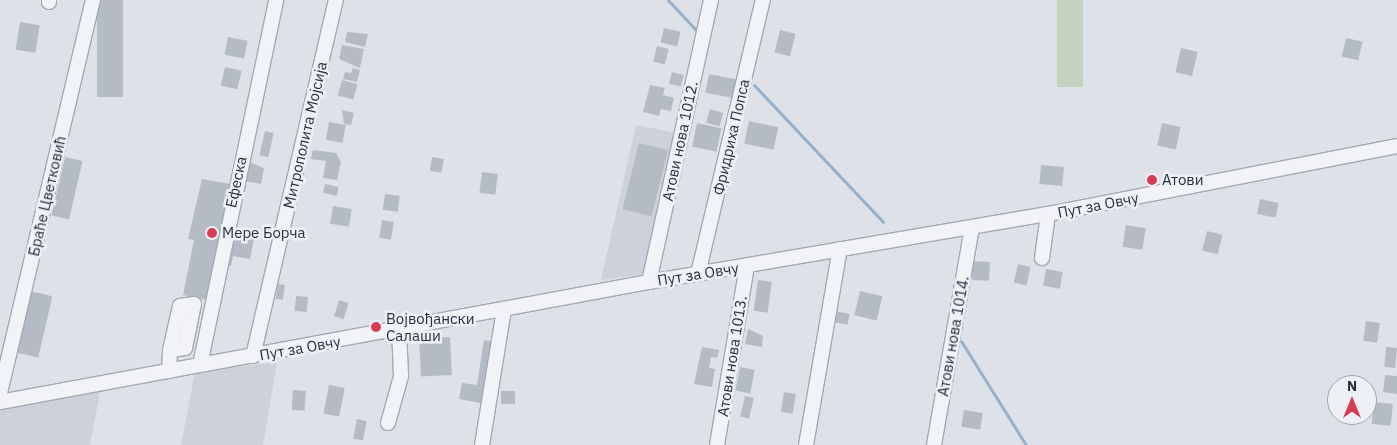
<!DOCTYPE html>
<meta charset="utf-8">
<style>
body{margin:0}
#map{position:relative;width:1397px;height:445px;overflow:hidden;background:#dee2e8;font-family:"IBM Plex Sans",sans-serif}
div>[style]{position:absolute}
.built>*{inset:0;background:#ccd1da}
.green>*{inset:0;background:#c4d2bf;transform-origin:0 0}
.stream>*{height:3px;margin:-1.5px;padding:0 1.5px;transform-origin:1.5px;border-radius:1.5px;background:#97b0ca}
.building>*{inset:0;background:#b5bbc5;transform-origin:0 0}
.roads{filter:drop-shadow(1px 0 #a3a9b2) drop-shadow(-1px 0 #a3a9b2) drop-shadow(0 1px #a3a9b2) drop-shadow(0 -1px #a3a9b2)}
.minor>*{height:14px;margin:-7px;padding:0 7px;transform-origin:7px;border-radius:7px;background:#f1f3f6}
.dots>*{width:14px;height:14px;translate:-50% -50%;box-sizing:border-box;border:2px solid #edf1f6;border-radius:50%}
span{translate:-50% -50%;white-space:nowrap;text-align:center;line-height:1.15;-webkit-text-stroke:5px #edf1f6;paint-order:stroke}
.street-label{font-size:15px;color:#263040}
.poi-label{font-size:15px;color:#263040}
.left{translate:0 -50%;text-align:left}
.north{position:absolute;left:1327px;top:375px;width:50px;height:50px;box-sizing:border-box;background:#edf1f6;border:1px solid #9da4ad;border-radius:50%;rotate:0deg;font-size:14px;font-weight:700;line-height:20px;text-align:center;color:#263040}
.north::after{content:'';display:block;margin:auto;width:18px;height:22px;background:#d43d53;clip-path:polygon(50% 0,100% 100%,50% 72%,0 100%)}
</style>
<div id="map">
<div class="built">
<div style="clip-path:polygon(636px 125px,677px 133px,657px 272px,601px 280px)"></div>
<div style="clip-path:polygon(277px 362px,263px 445px,181px 445px,195px 372px)"></div>
<div style="clip-path:polygon(100px 392px,90px 445px,0 445px,0 410px)"></div>
</div>
<div class="green">
<div style="left:1057px;top:0;width:26px;height:87px"></div>
</div>
<div class="stream">
<div style="left:668px;top:0;width:41px;rotate:47deg"></div>
<div style="left:754px;top:85px;width:188px;rotate:46.7deg"></div>
<div style="left:961px;top:341px;width:123px;rotate:58deg"></div>
</div>
<div class="building">
<div style="left:97px;top:0;width:26px;height:97px"></div>
<div style="left:20px;top:22px;width:20px;height:28px;rotate:9deg"></div>
<div style="left:664px;top:28px;width:17px;height:15px;rotate:13deg"></div>
<div style="left:780px;top:30px;width:16px;height:23px;rotate:14deg"></div>
<div style="clip-path:polygon(347px 32px,368px 34px,365px 47px,345px 42px)"></div>
<div style="left:228px;top:37px;width:20px;height:18px;rotate:11deg"></div>
<div style="left:1346px;top:38px;width:17px;height:19px;rotate:13deg"></div>
<div style="clip-path:polygon(342px 45px,364px 49px,360px 68px,339px 59px)"></div>
<div style="left:657px;top:46px;width:12px;height:16px;rotate:14deg"></div>
<div style="left:1181px;top:48px;width:17px;height:25px;rotate:13deg"></div>
<div style="left:225px;top:67px;width:17px;height:19px;rotate:13deg"></div>
<div style="clip-path:polygon(353px 68px,360px 70px,357px 82px,343px 79px,345px 72px,351px 73px)"></div>
<div style="left:672px;top:72px;width:12px;height:12px;rotate:14deg"></div>
<div style="left:709px;top:74px;width:31px;height:19px;rotate:11deg"></div>
<div style="left:342px;top:80px;width:16px;height:16px;rotate:15deg"></div>
<div style="clip-path:polygon(650px 85px,665px 88px,663px 95px,674px 98px,671px 111px,661px 109px,659px 116px,643px 112px)"></div>
<div style="left:710px;top:109px;width:14px;height:14px;rotate:17deg"></div>
<div style="clip-path:polygon(342px 110px,354px 113px,351px 125px,344px 124px)"></div>
<div style="left:749px;top:121px;width:30px;height:23px;rotate:12deg"></div>
<div style="left:329px;top:122px;width:17px;height:18px;rotate:10deg"></div>
<div style="left:697px;top:123px;width:25px;height:24px;rotate:12deg"></div>
<div style="left:1162px;top:123px;width:19px;height:23px;rotate:12deg"></div>
<div style="left:265px;top:131px;width:9px;height:25px;rotate:13deg"></div>
<div style="left:639px;top:143px;width:30px;height:68px;rotate:14deg"></div>
<div style="clip-path:polygon(313px 150px,336px 153px,341px 162px,337px 180px,323px 178px,326px 161px,311px 159px)"></div>
<div style="left:65px;top:157px;width:18px;height:60px;rotate:13deg"></div>
<div style="left:432px;top:157px;width:12px;height:14px;rotate:9deg"></div>
<div style="clip-path:polygon(249px 162px,264px 168px,261px 184px,245px 181px)"></div>
<div style="left:1041px;top:165px;width:23px;height:19px;rotate:5deg"></div>
<div style="left:482px;top:172px;width:16px;height:21px;rotate:7deg"></div>
<div style="clip-path:polygon(202px 179px,230px 184px,207px 300px,183px 295px,194px 240px,188px 239px)"></div>
<div style="left:325px;top:184px;width:14px;height:9px;rotate:12deg"></div>
<div style="left:385px;top:194px;width:15px;height:16px;rotate:8deg"></div>
<div style="left:1260px;top:199px;width:19px;height:15px;rotate:12deg"></div>
<div style="left:333px;top:206px;width:19px;height:18px;rotate:9deg"></div>
<div style="left:382px;top:220px;width:12px;height:18px;rotate:9deg"></div>
<div style="left:1126px;top:225px;width:20px;height:22px;rotate:9deg"></div>
<div style="left:1207px;top:231px;width:16px;height:20px;rotate:14deg"></div>
<div style="clip-path:polygon(228px 234px,254px 239px,250px 259px,233px 256px,231px 266px,222px 265px)"></div>
<div style="left:973px;top:261px;width:17px;height:19px;rotate:3deg"></div>
<div style="left:1018px;top:264px;width:13px;height:19px;rotate:13deg"></div>
<div style="left:1046px;top:269px;width:17px;height:17px;rotate:10deg"></div>
<div style="left:758px;top:280px;width:14px;height:31px;rotate:8deg"></div>
<div style="left:278px;top:284px;width:7px;height:15px;rotate:8deg"></div>
<div style="left:30px;top:291px;width:23px;height:63px;rotate:13deg"></div>
<div style="left:860px;top:291px;width:23px;height:25px;rotate:13deg"></div>
<div style="left:296px;top:296px;width:12px;height:15px;rotate:5deg"></div>
<div style="left:339px;top:300px;width:10px;height:17px;rotate:17deg"></div>
<div style="left:834px;top:311px;width:16px;height:11px;rotate:11deg"></div>
<div style="left:1366px;top:321px;width:14px;height:20px;rotate:8deg"></div>
<div style="clip-path:polygon(748px 329px,763px 336px,762px 347px,745px 344px)"></div>
<div style="left:450px;top:337px;width:38px;height:31px;rotate:87deg"></div>
<div style="clip-path:polygon(484px 340px,496px 342px,486px 404px,459px 399px,462px 383px,477px 385px)"></div>
<div style="clip-path:polygon(702px 347px,719px 350px,717px 358px,711px 357px,709px 368px,715px 369px,712px 387px,694px 384px)"></div>
<div style="left:1386px;top:347px;width:11px;height:20px;rotate:5deg"></div>
<div style="left:740px;top:367px;width:15px;height:24px;rotate:11deg"></div>
<div style="clip-path:polygon(1385px 375px,1397px 376px,1397px 394px,1383px 392px)"></div>
<div style="left:329px;top:385px;width:16px;height:29px;rotate:11deg"></div>
<div style="left:293px;top:390px;width:13px;height:20px;rotate:4deg"></div>
<div style="left:501px;top:391px;width:14px;height:13px"></div>
<div style="left:784px;top:392px;width:12px;height:20px;rotate:9deg"></div>
<div style="left:745px;top:396px;width:9px;height:21px;rotate:13deg"></div>
<div style="left:1374px;top:402px;width:19px;height:22px;rotate:6deg"></div>
<div style="left:964px;top:410px;width:19px;height:17px;rotate:9deg"></div>
<div style="left:357px;top:419px;width:10px;height:20px;rotate:11deg"></div>
</div>
<div class="roads">
<div class="minor">
<div style="left:49px;top:2px;width:2px;rotate:-90deg"></div>
<div style="left:1042px;top:258px;width:44px;rotate:-82.2deg"></div>
<div style="left:698px;top:274px;width:282px;rotate:-76.7deg"></div>
<div style="left:649px;top:282px;width:289px;rotate:-77.6deg"></div>
<div style="left:253px;top:356px;width:366px;rotate:-76.9deg"></div>
<div style="left:200px;top:365px;width:373px;rotate:-78.2deg"></div>
<div style="left:169px;top:371px;width:21px;rotate:-87deg"></div>
<div style="left:170px;top:350px;width:45px;rotate:-77.2deg"></div>
<div style="left:180px;top:306px;width:14px;rotate:-8deg"></div>
<div style="left:194px;top:304px;width:45px;rotate:101.6deg"></div>
<div style="left:185px;top:348px;width:15px;rotate:172deg"></div>
<div style="left:0;top:393px;width:404px;rotate:-76.7deg"></div>
<div style="left:0;top:402px;width:660px;rotate:-10.48deg"></div>
<div style="left:649px;top:282px;width:405px;rotate:-9.7deg"></div>
<div style="left:1048px;top:214px;width:356px;rotate:-11deg"></div>
<div style="left:388px;top:423px;width:49px;rotate:-74.5deg"></div>
<div style="left:401px;top:376px;width:47px;rotate:-92.4deg"></div>
<div style="left:482px;top:445px;width:138px;rotate:-80.8deg"></div>
<div style="left:717px;top:445px;width:181px;rotate:-80.5deg"></div>
<div style="left:806px;top:445px;width:199px;rotate:-80.2deg"></div>
<div style="left:934px;top:445px;width:221px;rotate:-80.1deg"></div>
</div>
</div>
<div class="dots">
<div style="left:1152px;top:180px;background:#d43d53"></div>
<div style="left:212px;top:233px;background:#d43d53"></div>
<div style="left:376px;top:327px;background:#d43d53"></div>
</div>
<div class="street-label">
<span style="left:305px;top:135px;rotate:-77deg">Митрополита Мојсија</span>
<span style="left:731px;top:137px;rotate:-77deg">Фридриха Попса</span>
<span style="left:680px;top:141px;rotate:-78deg">Атови нова 1012.</span>
<span style="left:236px;top:182px;rotate:-78deg">Ефеска</span>
<span style="left:47px;top:196px;rotate:-77deg">Браће Цветковић</span>
<span style="left:1098px;top:205px;rotate:-11deg">Пут за Овчу</span>
<span style="left:698px;top:274px;rotate:-9deg">Пут за Овчу</span>
<span style="left:953px;top:336px;rotate:-80deg">Атови нова 1014.</span>
<span style="left:300px;top:348px;rotate:-10deg">Пут за Овчу</span>
<span style="left:732px;top:356px;rotate:-81deg">Атови нова 1013.</span>
</div>
<div class="poi-label">
<span class="left" style="left:1162px;top:180px">Атови</span>
<span class="left" style="left:222px;top:233px">Мере Борча</span>
<span class="left" style="left:386px;top:327px">Војвођански<br>Салаши</span>
</div>
<div class="north">N</div>
</div>
